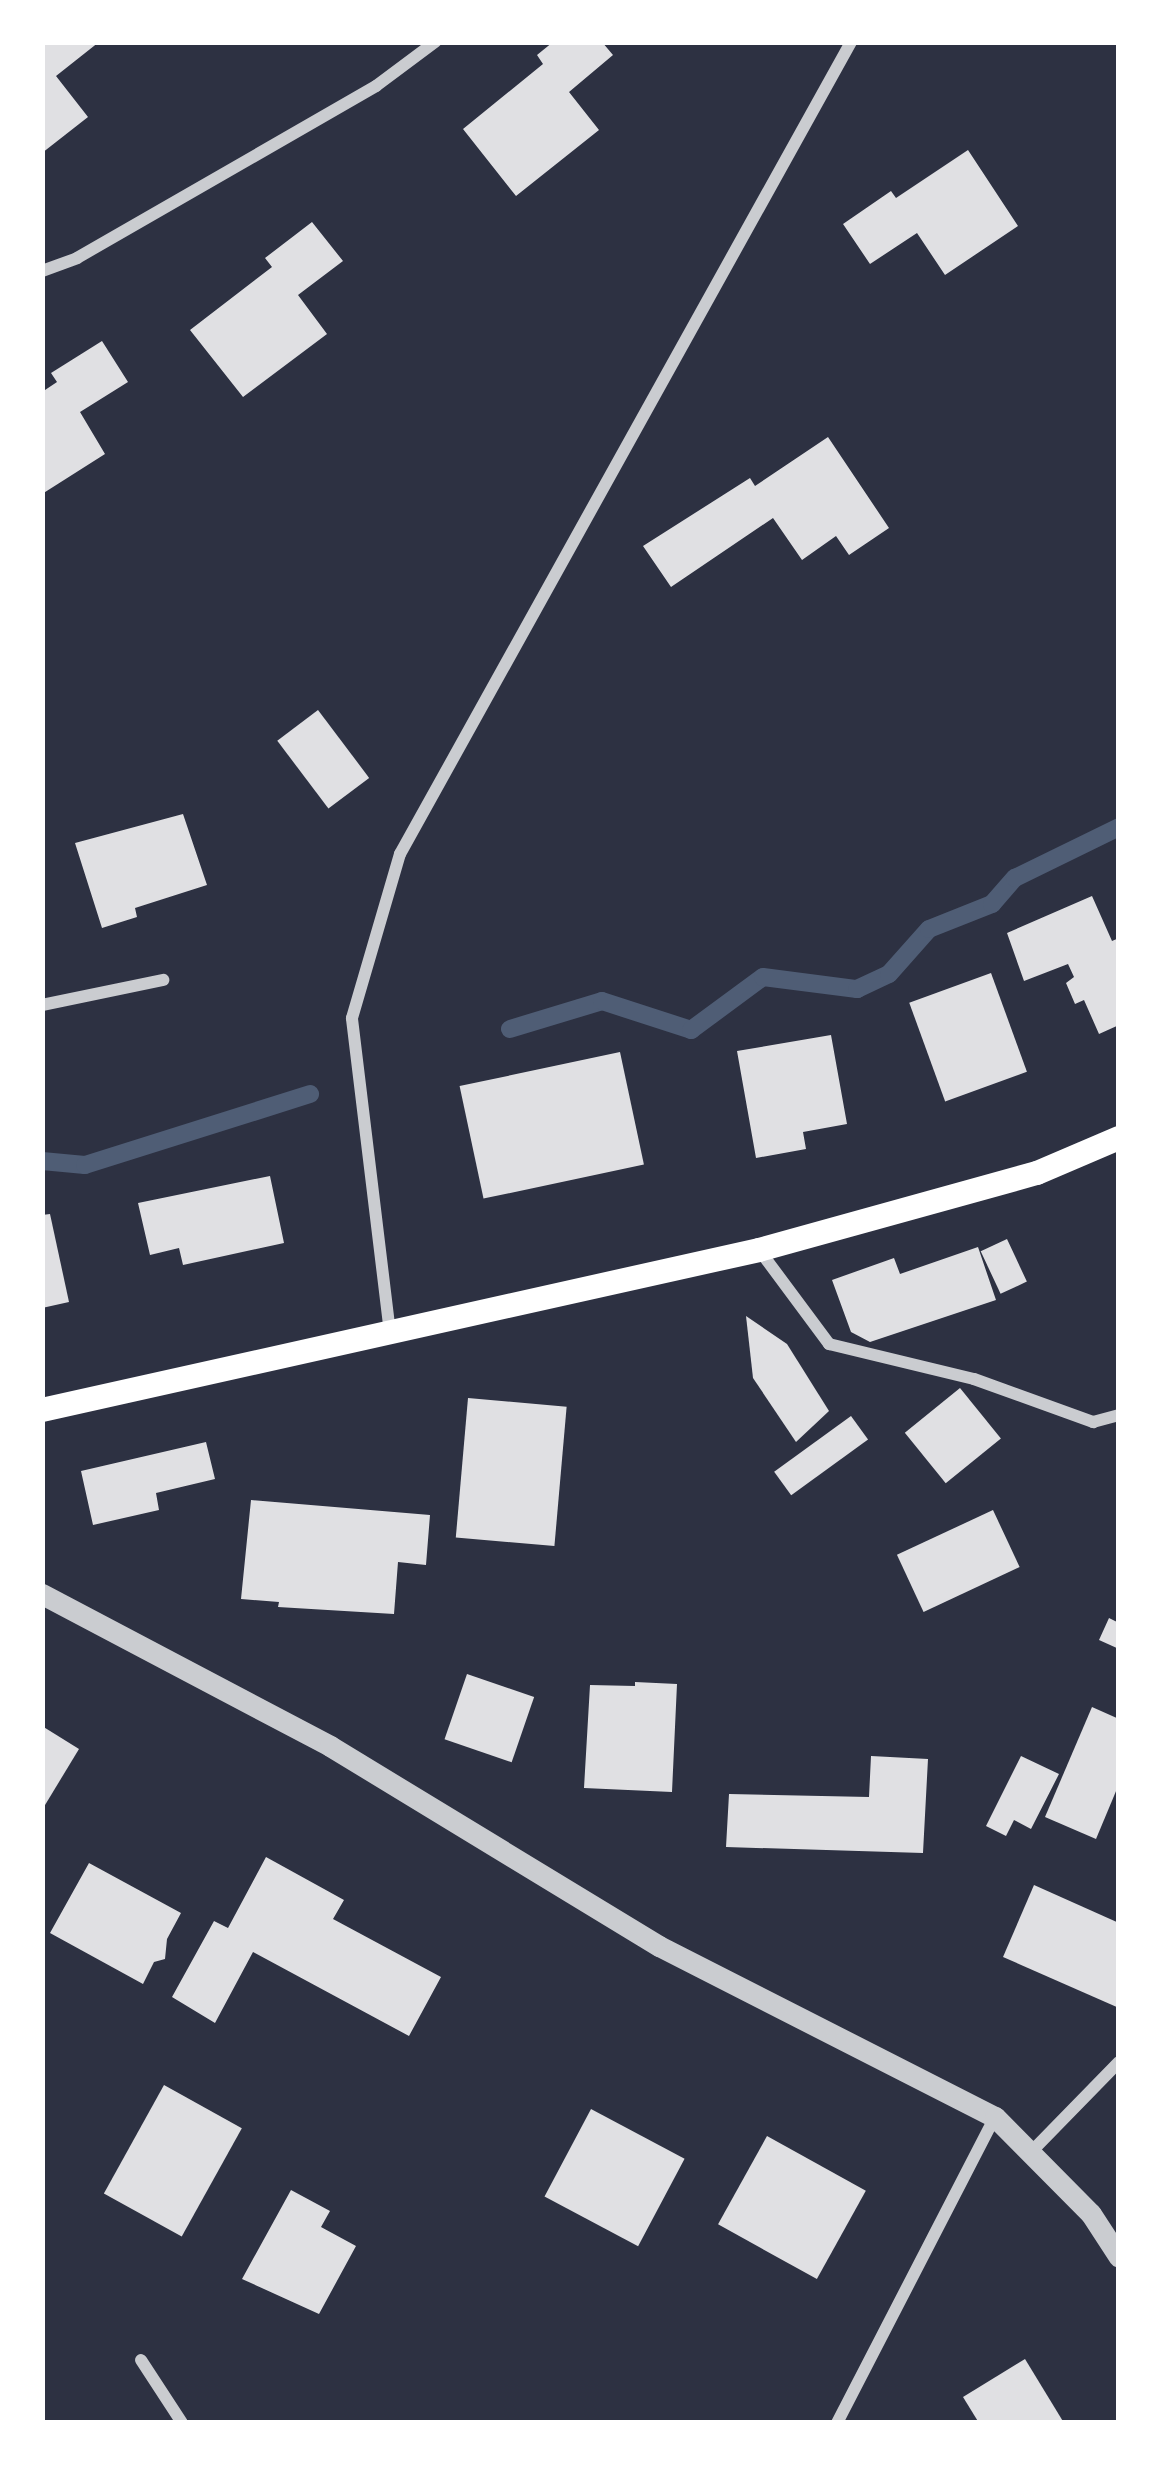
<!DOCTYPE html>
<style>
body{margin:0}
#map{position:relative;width:1161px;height:2465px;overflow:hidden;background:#2d3142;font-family:Ubuntu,sans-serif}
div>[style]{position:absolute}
.stream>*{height:18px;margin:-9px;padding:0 9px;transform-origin:9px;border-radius:9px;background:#4f5d75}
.building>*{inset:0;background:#e0e0e3;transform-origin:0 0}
.minor>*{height:12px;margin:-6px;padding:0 6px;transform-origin:6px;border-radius:6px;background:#caccd0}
.tertiary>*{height:21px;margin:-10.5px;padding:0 10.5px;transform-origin:10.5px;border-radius:10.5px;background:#caccd0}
.secondary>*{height:24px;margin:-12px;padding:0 12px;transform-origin:12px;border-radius:12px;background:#fff}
span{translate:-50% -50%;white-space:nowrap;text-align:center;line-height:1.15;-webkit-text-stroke:9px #fff;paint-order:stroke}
.frame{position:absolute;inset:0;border:45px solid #fff;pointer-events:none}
</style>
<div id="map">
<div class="stream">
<div style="left:510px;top:1029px;width:96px;rotate:-16.9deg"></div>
<div style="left:602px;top:1001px;width:94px;rotate:18deg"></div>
<div style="left:691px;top:1030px;width:89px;rotate:-36.4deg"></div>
<div style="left:763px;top:977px;width:95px;rotate:7.3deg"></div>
<div style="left:857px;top:989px;width:35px;rotate:-25deg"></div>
<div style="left:889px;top:974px;width:60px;rotate:-48.4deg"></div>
<div style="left:929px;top:929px;width:68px;rotate:-21.6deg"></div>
<div style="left:992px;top:904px;width:35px;rotate:-49deg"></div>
<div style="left:1015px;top:878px;width:116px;rotate:-26.1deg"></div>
<div style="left:42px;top:1161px;width:43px;rotate:5.3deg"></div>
<div style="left:85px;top:1165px;width:236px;rotate:-17.5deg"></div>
</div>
<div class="building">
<div style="clip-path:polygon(42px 42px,99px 42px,56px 76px,88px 117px,42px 153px)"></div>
<div style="clip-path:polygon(553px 42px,602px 42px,613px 55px,569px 92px,599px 130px,516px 196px,463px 129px,543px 64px,537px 55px)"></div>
<div style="clip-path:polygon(968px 150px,1018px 226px,945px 275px,917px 233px,870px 264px,843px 224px,891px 191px,896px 198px)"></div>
<div style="clip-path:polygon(312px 222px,343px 261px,298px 295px,327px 334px,243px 397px,190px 330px,272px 267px,265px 258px)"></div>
<div style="clip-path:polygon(102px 341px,128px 382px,80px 412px,105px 454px,42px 494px,42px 392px,57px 382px,51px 373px)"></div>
<div style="clip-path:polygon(828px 437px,889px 528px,849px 555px,836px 536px,802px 560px,773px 518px,671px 587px,643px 546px,750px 478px,755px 486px)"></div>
<div style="left:318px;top:710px;width:85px;height:51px;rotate:53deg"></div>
<div style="clip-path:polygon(183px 814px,207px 885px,135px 908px,137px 917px,102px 928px,75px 843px)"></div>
<div style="clip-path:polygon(1092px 896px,1112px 941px,1119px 938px,1119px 1025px,1099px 1034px,1084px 1000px,1075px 1004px,1066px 983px,1074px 977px,1068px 964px,1024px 981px,1007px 933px)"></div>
<div style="left:991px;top:973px;width:105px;height:87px;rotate:70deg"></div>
<div style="clip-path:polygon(831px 1035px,847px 1124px,803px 1132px,806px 1149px,756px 1158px,737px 1051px)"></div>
<div style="left:620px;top:1052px;width:115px;height:164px;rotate:78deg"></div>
<div style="clip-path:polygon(270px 1176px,284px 1243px,183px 1265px,179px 1248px,150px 1255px,138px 1203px)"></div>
<div style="clip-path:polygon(50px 1214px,69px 1302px,42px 1308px,42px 1215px)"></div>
<div style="left:1007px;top:1239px;width:47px;height:29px;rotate:65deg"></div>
<div style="clip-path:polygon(978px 1247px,996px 1300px,870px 1342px,851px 1332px,832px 1280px,894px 1258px,900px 1274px)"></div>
<div style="clip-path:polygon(746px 1316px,787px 1344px,829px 1411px,796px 1442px,753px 1378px)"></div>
<div style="left:960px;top:1388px;width:65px;height:71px;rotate:51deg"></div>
<div style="left:468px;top:1398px;width:99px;height:140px;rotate:5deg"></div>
<div style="left:851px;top:1416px;width:29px;height:95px;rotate:54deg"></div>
<div style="clip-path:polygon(206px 1442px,215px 1479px,156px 1493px,159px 1510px,93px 1525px,81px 1471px)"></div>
<div style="clip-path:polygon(251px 1500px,430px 1515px,426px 1565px,398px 1562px,394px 1614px,278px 1607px,279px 1602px,241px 1599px)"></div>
<div style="left:993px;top:1510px;width:63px;height:106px;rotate:65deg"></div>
<div style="clip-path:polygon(1109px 1618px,1119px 1623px,1119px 1649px,1099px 1640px)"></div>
<div style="left:467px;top:1674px;width:71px;height:69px;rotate:19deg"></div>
<div style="clip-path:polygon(635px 1682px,677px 1684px,672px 1792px,584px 1788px,590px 1685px,635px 1686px)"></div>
<div style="clip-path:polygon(1092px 1707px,1119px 1719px,1119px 1784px,1096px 1839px,1045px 1817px)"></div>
<div style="clip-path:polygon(42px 1726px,79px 1749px,42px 1810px)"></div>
<div style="clip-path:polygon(871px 1756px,928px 1759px,923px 1853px,726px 1847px,729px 1794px,869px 1797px)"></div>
<div style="clip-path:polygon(1021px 1756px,1059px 1774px,1031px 1829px,1014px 1820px,1006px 1836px,986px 1826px)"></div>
<div style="clip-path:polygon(266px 1857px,344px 1900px,333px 1919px,441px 1977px,409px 2036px,253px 1952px,215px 2023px,172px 1997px,214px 1921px,228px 1928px)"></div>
<div style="clip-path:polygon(89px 1863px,181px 1913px,167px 1939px,165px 1959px,154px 1962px,143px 1984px,50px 1933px)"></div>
<div style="clip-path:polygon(1034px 1885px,1119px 1923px,1119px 2008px,1003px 1957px)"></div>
<div style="left:164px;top:2085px;width:89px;height:124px;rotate:29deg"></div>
<div style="left:591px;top:2109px;width:106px;height:99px;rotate:28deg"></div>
<div style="left:767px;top:2136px;width:113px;height:101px;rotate:29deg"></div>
<div style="clip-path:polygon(291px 2190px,330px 2211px,321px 2227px,356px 2246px,319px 2314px,242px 2279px)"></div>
<div style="clip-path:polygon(1025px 2359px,1064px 2423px,979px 2423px,963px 2397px)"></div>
</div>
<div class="minor">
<div style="left:42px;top:271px;width:37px;rotate:-20deg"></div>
<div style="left:77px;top:258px;width:345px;rotate:-29.9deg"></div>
<div style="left:376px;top:86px;width:74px;rotate:-36.7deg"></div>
<div style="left:42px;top:1005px;width:124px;rotate:-11.7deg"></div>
<div style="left:760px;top:1251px;width:116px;rotate:53.4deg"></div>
<div style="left:829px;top:1344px;width:149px;rotate:13.6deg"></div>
<div style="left:974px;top:1379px;width:127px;rotate:19.9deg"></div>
<div style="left:1093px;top:1422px;width:27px;rotate:-15deg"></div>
<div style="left:390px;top:1333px;width:317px;rotate:-96.9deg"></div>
<div style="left:352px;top:1018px;width:171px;rotate:-73.7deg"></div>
<div style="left:400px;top:854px;width:929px;rotate:-60.95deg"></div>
<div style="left:1033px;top:2150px;width:123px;rotate:-45.7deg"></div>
<div style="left:141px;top:2360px;width:75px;rotate:56.9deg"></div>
<div style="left:837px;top:2423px;width:344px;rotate:-62.7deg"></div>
</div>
<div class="tertiary">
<div style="left:42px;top:1594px;width:326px;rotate:27.8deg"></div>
<div style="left:330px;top:1746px;width:385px;rotate:31.3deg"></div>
<div style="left:659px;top:1946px;width:377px;rotate:27deg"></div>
<div style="left:995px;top:2117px;width:136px;rotate:45.3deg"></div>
<div style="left:1091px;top:2214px;width:51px;rotate:56.9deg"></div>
</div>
<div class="secondary">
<div style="left:42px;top:1410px;width:735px;rotate:-12.58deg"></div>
<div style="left:759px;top:1250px;width:288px;rotate:-15.5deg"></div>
<div style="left:1037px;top:1173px;width:89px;rotate:-23.1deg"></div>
</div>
<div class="frame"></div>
</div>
